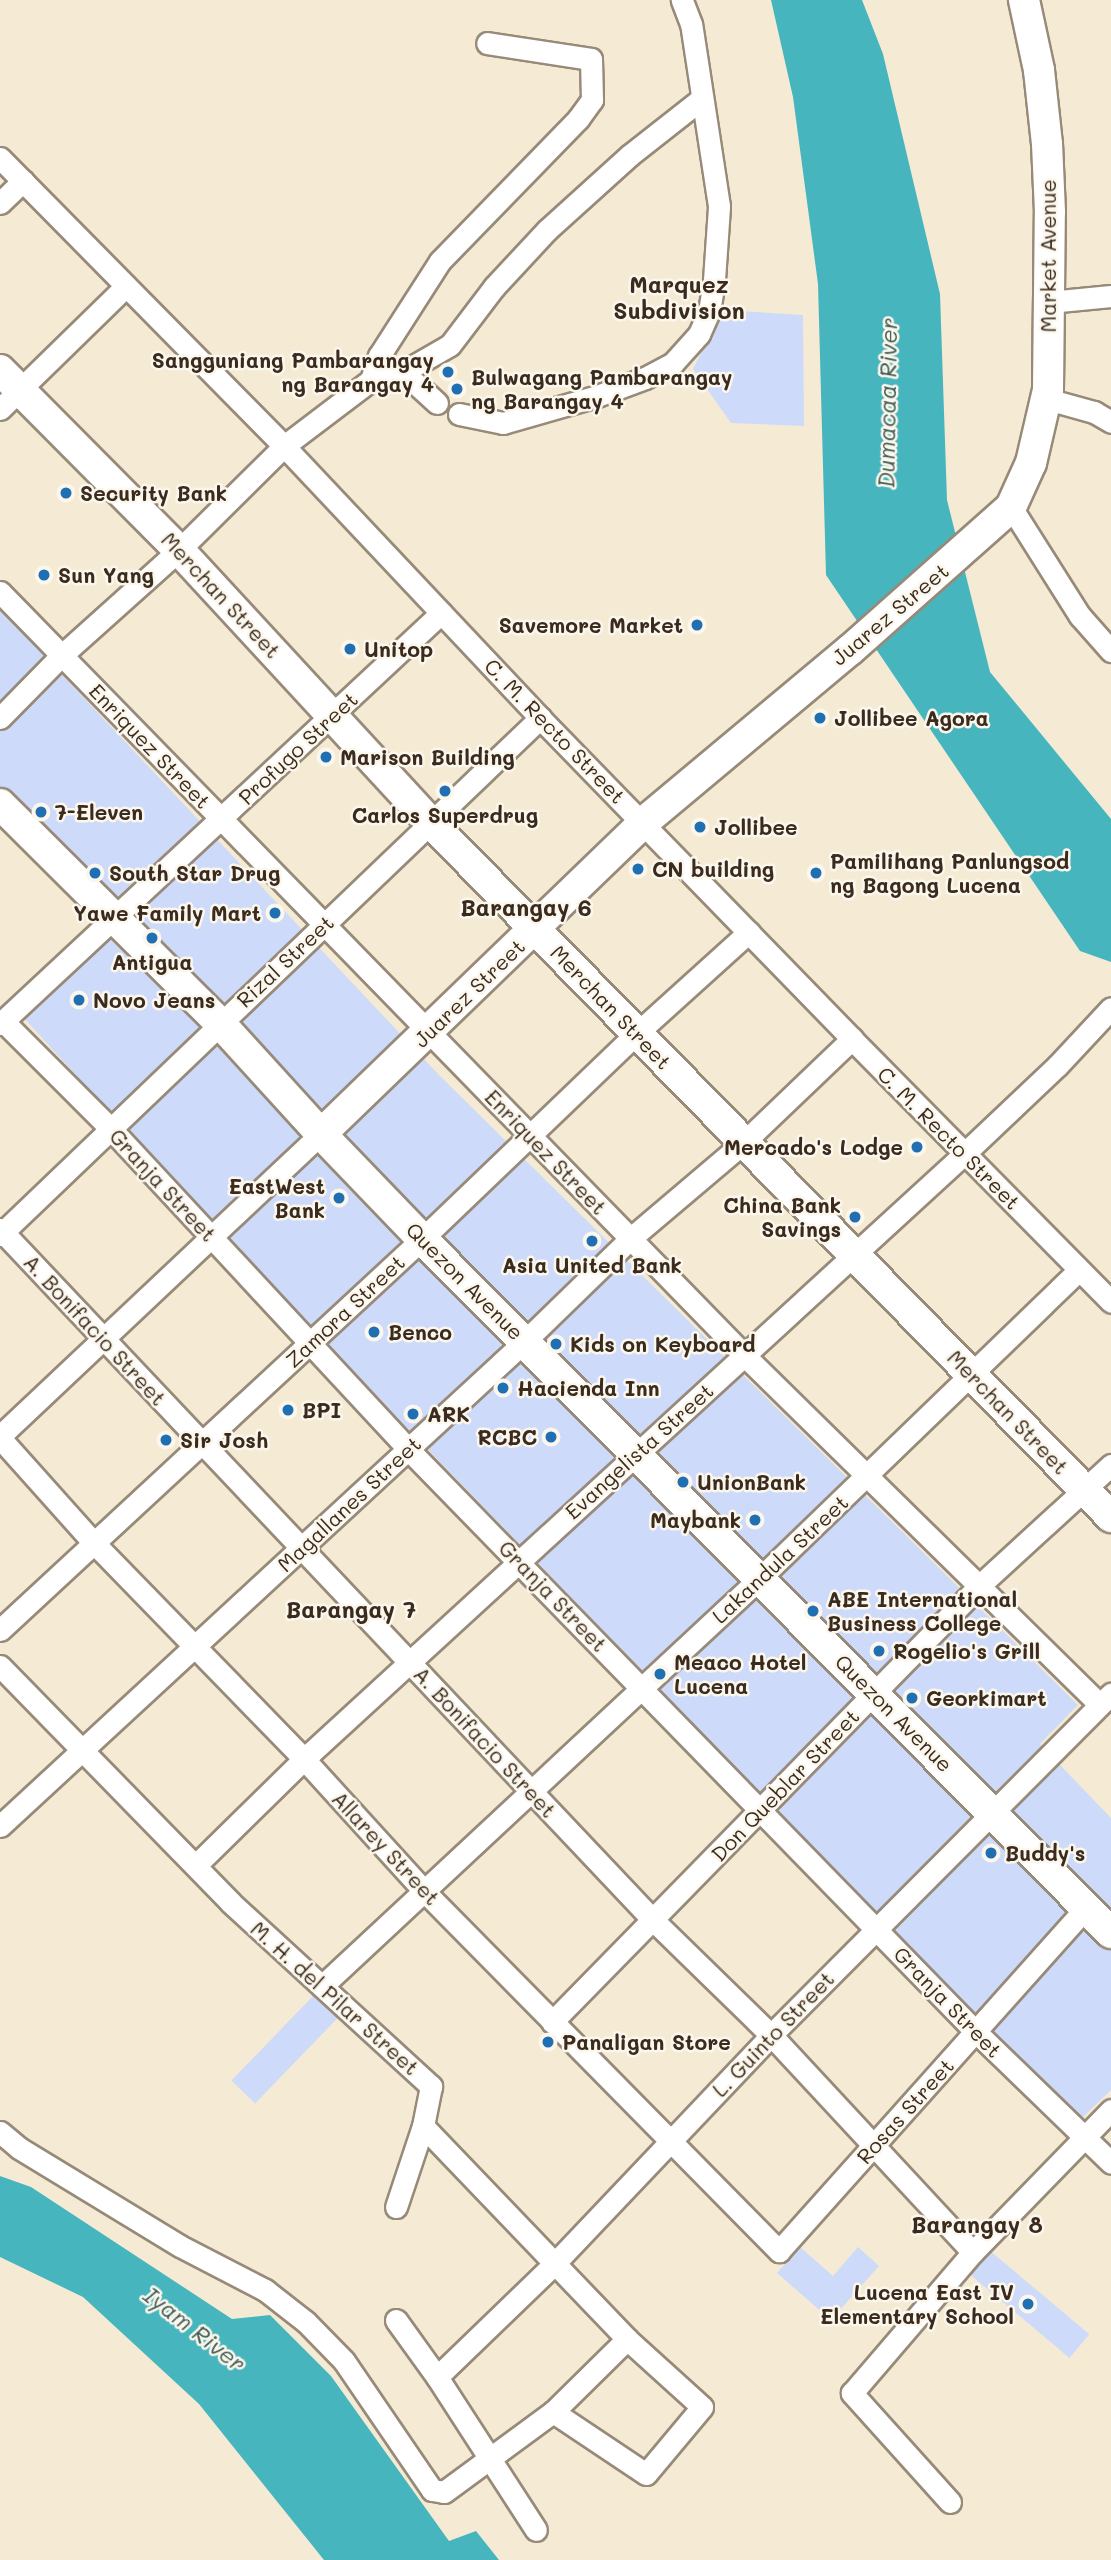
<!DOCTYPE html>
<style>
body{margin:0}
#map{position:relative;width:1111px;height:2560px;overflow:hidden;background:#f5ebd4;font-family:Mali,sans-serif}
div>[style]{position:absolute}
.built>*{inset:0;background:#cedafa;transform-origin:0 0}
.water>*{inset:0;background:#46b5be}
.roads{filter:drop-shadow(2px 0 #988a79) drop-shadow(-2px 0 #988a79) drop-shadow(0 2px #988a79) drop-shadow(0 -2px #988a79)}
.street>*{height:21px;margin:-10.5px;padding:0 10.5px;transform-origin:10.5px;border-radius:10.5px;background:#fff}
.secondary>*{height:30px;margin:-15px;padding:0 15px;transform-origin:15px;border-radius:15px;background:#fff}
.dots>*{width:19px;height:19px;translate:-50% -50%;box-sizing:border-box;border:4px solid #fbf7ec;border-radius:50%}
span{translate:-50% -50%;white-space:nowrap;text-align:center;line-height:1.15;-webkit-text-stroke:5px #fbf7ec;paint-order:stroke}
.street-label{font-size:21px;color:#3b2a1e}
.poi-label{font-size:21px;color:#3b2a1e;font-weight:700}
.right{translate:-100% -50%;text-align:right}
.left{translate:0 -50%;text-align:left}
.neighbourhood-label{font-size:23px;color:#3b2a1e;font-weight:700}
.water-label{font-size:23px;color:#3f5b56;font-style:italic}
</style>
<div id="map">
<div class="built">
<div style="clip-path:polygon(723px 310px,803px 315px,804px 426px,731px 423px,693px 369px)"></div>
<div style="clip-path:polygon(0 609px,439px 1075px,1078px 1705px,1040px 1744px,1111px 1818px,1111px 2090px,1079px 2121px,245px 1261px,23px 1017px,126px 923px,0 795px)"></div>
<div style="left:314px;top:1995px;width:33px;height:119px;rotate:44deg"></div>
<div style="clip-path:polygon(800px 2247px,833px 2276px,858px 2247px,879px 2266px,831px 2320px,777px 2273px)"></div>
<div style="left:989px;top:2250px;width:131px;height:31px;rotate:40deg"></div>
</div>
<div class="water">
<div style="clip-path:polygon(771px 0,862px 0,883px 54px,940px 294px,947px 500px,990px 672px,1111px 819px,1111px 962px,1080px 951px,826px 575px,818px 284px,793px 97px)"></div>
<div style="clip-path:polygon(0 2176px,31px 2187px,232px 2319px,270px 2315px,331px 2376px,449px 2541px,476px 2531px,499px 2560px,324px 2560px,199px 2404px,83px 2297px,0 2257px)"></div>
</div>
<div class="roads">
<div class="street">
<div style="left:0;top:158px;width:404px;rotate:45.4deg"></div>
<div style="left:284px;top:446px;width:374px;rotate:46.7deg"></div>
<div style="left:540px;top:718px;width:448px;rotate:45.8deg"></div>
<div style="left:852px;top:1039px;width:369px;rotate:45.4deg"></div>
<div style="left:0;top:203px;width:32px;rotate:-44deg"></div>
<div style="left:1049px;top:302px;width:62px;rotate:-5.5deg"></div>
<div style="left:403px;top:372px;width:46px;rotate:42.4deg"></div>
<div style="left:371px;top:380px;width:25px;rotate:-72deg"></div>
<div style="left:379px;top:356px;width:113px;rotate:-57.3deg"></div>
<div style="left:440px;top:261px;width:198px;rotate:-45.8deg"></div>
<div style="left:578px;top:119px;width:24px;rotate:-54deg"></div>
<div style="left:592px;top:100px;width:41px;rotate:-91.4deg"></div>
<div style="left:591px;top:59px;width:105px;rotate:-171.3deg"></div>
<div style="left:1047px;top:399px;width:49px;rotate:15.5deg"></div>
<div style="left:1094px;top:412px;width:20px;rotate:30deg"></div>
<div style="left:0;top:409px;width:175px;rotate:-44.3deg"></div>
<div style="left:459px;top:414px;width:45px;rotate:11.6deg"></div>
<div style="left:503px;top:423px;width:98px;rotate:-16deg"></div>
<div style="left:597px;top:396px;width:51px;rotate:-20.6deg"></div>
<div style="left:645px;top:378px;width:32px;rotate:-28deg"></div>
<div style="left:673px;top:363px;width:39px;rotate:-48deg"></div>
<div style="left:699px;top:334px;width:24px;rotate:-66deg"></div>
<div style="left:709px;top:312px;width:32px;rotate:-81deg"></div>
<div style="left:714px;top:280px;width:74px;rotate:-86.1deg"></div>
<div style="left:719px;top:206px;width:184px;rotate:-98.7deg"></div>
<div style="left:691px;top:24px;width:26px;rotate:-111deg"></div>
<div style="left:1011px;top:507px;width:129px;rotate:57.7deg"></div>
<div style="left:1080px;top:616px;width:47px;rotate:48.5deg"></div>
<div style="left:0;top:592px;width:1066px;rotate:45.72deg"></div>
<div style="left:744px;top:1355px;width:499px;rotate:44.5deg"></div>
<div style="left:0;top:718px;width:88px;rotate:-45.5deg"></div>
<div style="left:62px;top:655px;width:157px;rotate:-41.9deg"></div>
<div style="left:179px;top:550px;width:148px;rotate:-44.7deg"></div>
<div style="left:284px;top:446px;width:109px;rotate:-37.2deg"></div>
<div style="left:371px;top:380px;width:33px;rotate:-14deg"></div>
<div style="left:403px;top:372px;width:54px;rotate:-29.9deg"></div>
<div style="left:450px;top:345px;width:73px;rotate:-52.8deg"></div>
<div style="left:494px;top:287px;width:78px;rotate:-47.1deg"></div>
<div style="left:547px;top:230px;width:112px;rotate:-42.1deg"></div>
<div style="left:630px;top:155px;width:89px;rotate:-38.2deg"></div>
<div style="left:3px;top:1021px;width:151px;rotate:45deg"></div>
<div style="left:110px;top:1128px;width:438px;rotate:47.1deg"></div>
<div style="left:408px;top:1449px;width:814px;rotate:45.75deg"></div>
<div style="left:976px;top:2032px;width:188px;rotate:44.1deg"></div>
<div style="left:0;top:1024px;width:603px;rotate:-42.98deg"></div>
<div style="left:0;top:1229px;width:951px;rotate:46.62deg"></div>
<div style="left:653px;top:1920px;width:165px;rotate:44.3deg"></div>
<div style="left:771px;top:2035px;width:296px;rotate:47.1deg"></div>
<div style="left:0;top:1235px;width:748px;rotate:-43.75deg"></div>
<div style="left:0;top:1436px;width:441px;rotate:-43.3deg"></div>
<div style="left:0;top:1438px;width:141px;rotate:48.2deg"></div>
<div style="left:94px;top:1543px;width:301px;rotate:45.8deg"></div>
<div style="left:304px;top:1759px;width:178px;rotate:47.7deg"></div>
<div style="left:424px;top:1891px;width:506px;rotate:45.4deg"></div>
<div style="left:779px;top:2251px;width:460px;rotate:-48.2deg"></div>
<div style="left:0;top:1630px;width:575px;rotate:-42.82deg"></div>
<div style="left:422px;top:1239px;width:296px;rotate:-43.8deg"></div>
<div style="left:636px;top:1034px;width:152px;rotate:-42.1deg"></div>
<div style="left:0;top:1666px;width:330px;rotate:45.7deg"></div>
<div style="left:230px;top:1902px;width:273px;rotate:42.5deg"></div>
<div style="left:431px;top:2086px;width:41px;rotate:101.3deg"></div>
<div style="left:423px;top:2126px;width:295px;rotate:46.2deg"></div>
<div style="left:627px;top:2339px;width:101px;rotate:42.2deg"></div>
<div style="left:702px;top:2407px;width:87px;rotate:129.9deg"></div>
<div style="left:646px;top:2474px;width:112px;rotate:-146.3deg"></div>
<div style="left:0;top:1826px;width:715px;rotate:-42.73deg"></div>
<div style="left:525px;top:1341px;width:148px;rotate:-44.2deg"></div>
<div style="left:631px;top:1238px;width:147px;rotate:-40.3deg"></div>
<div style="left:743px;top:1143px;width:151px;rotate:-43.7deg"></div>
<div style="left:196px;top:1865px;width:151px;rotate:-44.5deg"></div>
<div style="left:304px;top:1759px;width:897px;rotate:-42.51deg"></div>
<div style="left:965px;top:1153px;width:127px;rotate:-43.4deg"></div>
<div style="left:1057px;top:1066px;width:79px;rotate:-47deg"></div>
<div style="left:322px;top:1986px;width:599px;rotate:-42.97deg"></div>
<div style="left:760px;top:1578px;width:443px;rotate:-44deg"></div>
<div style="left:552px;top:2022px;width:612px;rotate:-45.6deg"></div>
<div style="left:980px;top:1585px;width:178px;rotate:-42.5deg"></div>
<div style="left:0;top:2132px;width:25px;rotate:40deg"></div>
<div style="left:19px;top:2148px;width:188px;rotate:31.3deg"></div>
<div style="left:180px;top:2246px;width:96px;rotate:27.4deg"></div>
<div style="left:265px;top:2290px;width:52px;rotate:38deg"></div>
<div style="left:306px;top:2322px;width:54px;rotate:45.7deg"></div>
<div style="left:344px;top:2361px;width:156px;rotate:55.7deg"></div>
<div style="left:432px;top:2490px;width:12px;rotate:9deg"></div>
<div style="left:444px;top:2492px;width:135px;rotate:-36.3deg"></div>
<div style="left:553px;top:2412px;width:104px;rotate:-44.6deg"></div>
<div style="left:396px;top:2207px;width:85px;rotate:-71.6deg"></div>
<div style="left:396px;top:2320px;width:70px;rotate:54.3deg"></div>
<div style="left:437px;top:2377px;width:182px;rotate:57.1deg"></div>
<div style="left:437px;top:2377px;width:164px;rotate:-44deg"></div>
<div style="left:555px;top:2263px;width:314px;rotate:-46.5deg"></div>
<div style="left:771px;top:2035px;width:482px;rotate:-45.1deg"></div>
<div style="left:950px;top:2502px;width:147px;rotate:-132deg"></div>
<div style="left:852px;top:2393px;width:186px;rotate:-49.4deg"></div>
<div style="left:973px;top:2252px;width:198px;rotate:-45.8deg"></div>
</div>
<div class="secondary">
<div style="left:0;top:370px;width:254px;rotate:45.2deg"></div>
<div style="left:179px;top:550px;width:372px;rotate:47.3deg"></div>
<div style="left:431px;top:823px;width:972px;rotate:45.58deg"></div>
<div style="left:0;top:804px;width:309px;rotate:44.9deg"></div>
<div style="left:219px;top:1022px;width:151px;rotate:47.7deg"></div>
<div style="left:321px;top:1134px;width:146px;rotate:46.1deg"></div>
<div style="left:422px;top:1239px;width:978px;rotate:45.21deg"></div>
<div style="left:321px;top:1134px;width:449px;rotate:-44deg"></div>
<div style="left:644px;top:822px;width:268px;rotate:-39.9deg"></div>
<div style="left:850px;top:650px;width:215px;rotate:-41.6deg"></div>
<div style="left:1011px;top:507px;width:48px;rotate:-65.6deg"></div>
<div style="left:1031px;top:463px;width:75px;rotate:-76.9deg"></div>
<div style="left:1048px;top:390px;width:178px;rotate:-89.4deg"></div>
<div style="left:1050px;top:212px;width:68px;rotate:-92.5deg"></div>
<div style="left:1047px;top:144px;width:74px;rotate:-96.2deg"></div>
<div style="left:1039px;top:70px;width:72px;rotate:-102.1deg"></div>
</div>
</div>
<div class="dots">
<div style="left:448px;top:372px;background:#1f6fb2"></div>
<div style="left:457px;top:389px;background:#1f6fb2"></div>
<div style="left:66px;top:493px;background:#1f6fb2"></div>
<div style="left:44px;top:575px;background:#1f6fb2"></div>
<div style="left:697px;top:625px;background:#1f6fb2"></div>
<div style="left:350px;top:649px;background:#1f6fb2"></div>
<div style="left:820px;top:718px;background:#1f6fb2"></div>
<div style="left:326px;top:757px;background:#1f6fb2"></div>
<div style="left:445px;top:791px;background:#1f6fb2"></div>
<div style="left:41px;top:812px;background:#1f6fb2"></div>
<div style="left:700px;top:827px;background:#1f6fb2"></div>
<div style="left:638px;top:869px;background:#1f6fb2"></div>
<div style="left:95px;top:873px;background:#1f6fb2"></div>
<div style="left:816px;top:873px;background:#1f6fb2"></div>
<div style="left:275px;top:913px;background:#1f6fb2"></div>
<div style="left:152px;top:938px;background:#1f6fb2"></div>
<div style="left:79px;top:1000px;background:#1f6fb2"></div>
<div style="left:917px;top:1147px;background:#1f6fb2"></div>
<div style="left:339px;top:1198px;background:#1f6fb2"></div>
<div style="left:855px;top:1217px;background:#1f6fb2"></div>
<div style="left:592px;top:1241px;background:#1f6fb2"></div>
<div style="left:374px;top:1332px;background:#1f6fb2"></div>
<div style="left:556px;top:1344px;background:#1f6fb2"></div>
<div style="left:503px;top:1388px;background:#1f6fb2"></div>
<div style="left:288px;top:1410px;background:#1f6fb2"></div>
<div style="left:413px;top:1414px;background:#1f6fb2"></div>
<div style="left:551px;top:1437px;background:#1f6fb2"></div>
<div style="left:166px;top:1440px;background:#1f6fb2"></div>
<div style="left:683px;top:1482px;background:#1f6fb2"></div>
<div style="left:755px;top:1520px;background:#1f6fb2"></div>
<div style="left:813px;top:1611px;background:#1f6fb2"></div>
<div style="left:879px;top:1651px;background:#1f6fb2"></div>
<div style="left:660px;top:1674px;background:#1f6fb2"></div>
<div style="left:912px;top:1698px;background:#1f6fb2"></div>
<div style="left:991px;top:1853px;background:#1f6fb2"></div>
<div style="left:548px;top:2042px;background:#1f6fb2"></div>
<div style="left:1028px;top:2304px;background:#1f6fb2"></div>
</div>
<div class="street-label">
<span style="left:1048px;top:256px;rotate:-90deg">Market Avenue</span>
<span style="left:221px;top:595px;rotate:47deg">Merchan Street</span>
<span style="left:890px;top:614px;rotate:-40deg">Juarez Street</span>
<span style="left:555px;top:731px;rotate:46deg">C. M. Recto Street</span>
<span style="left:150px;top:746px;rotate:46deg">Enriquez Street</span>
<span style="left:298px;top:748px;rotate:-43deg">Profugo Street</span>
<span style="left:285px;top:961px;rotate:-43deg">Rizal Street</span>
<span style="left:469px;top:993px;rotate:-44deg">Juarez Street</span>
<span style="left:611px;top:1007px;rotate:46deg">Merchan Street</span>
<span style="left:949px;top:1138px;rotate:45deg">C. M. Recto Street</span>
<span style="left:546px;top:1152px;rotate:46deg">Enriquez Street</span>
<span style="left:163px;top:1185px;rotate:47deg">Granja Street</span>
<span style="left:465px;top:1281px;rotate:45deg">Quezon Avenue</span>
<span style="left:345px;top:1311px;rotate:-43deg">Zamora Street</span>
<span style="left:95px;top:1330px;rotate:47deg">A. Bonifacio Street</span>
<span style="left:1008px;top:1412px;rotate:46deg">Merchan Street</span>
<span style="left:639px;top:1451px;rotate:-42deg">Evangelista Street</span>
<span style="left:349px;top:1504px;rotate:-43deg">Magallanes Street</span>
<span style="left:780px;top:1559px;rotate:-43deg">Lakandula Street</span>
<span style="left:553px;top:1596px;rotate:46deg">Granja Street</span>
<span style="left:894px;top:1713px;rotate:45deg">Quezon Avenue</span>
<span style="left:485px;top:1742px;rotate:47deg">A. Bonifacio Street</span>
<span style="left:785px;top:1785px;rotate:-46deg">Don Queblar Street</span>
<span style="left:386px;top:1848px;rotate:47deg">Allarey Street</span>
<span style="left:335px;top:1998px;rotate:42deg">M. H. del Pilar Street</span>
<span style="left:948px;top:2002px;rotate:46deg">Granja Street</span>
<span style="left:773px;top:2034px;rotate:-46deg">L. Guinto Street</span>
<span style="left:905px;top:2111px;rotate:-48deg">Rosas Street</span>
</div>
<div class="poi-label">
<span class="right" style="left:434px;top:372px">Sangguniang Pambarangay<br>ng Barangay 4</span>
<span class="left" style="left:471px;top:389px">Bulwagang Pambarangay<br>ng Barangay 4</span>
<span class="left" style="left:80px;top:493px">Security Bank</span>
<span class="left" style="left:58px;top:575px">Sun Yang</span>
<span class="right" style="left:683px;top:625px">Savemore Market</span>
<span class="left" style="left:364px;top:649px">Unitop</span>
<span class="left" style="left:834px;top:718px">Jollibee Agora</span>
<span class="left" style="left:340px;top:757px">Marison Building</span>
<span class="left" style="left:55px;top:812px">7-Eleven</span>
<span style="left:445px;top:815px">Carlos Superdrug</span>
<span class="left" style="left:714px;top:827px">Jollibee</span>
<span class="left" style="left:830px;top:873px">Pamilihang Panlungsod<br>ng Bagong Lucena</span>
<span class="left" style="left:652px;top:869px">CN building</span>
<span class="left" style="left:109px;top:873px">South Star Drug</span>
<span class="right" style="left:261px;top:913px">Yawe Family Mart</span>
<span style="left:152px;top:962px">Antigua</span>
<span class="left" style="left:93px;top:1000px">Novo Jeans</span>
<span class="right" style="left:903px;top:1147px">Mercado's Lodge</span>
<span class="right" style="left:325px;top:1198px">EastWest<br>Bank</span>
<span class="right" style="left:841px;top:1217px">China Bank<br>Savings</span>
<span style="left:592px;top:1265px">Asia United Bank</span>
<span class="left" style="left:388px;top:1332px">Benco</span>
<span class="left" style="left:570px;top:1344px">Kids on Keyboard</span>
<span class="left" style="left:517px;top:1388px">Hacienda Inn</span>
<span class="left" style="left:302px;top:1410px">BPI</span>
<span class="left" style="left:427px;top:1414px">ARK</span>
<span class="right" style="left:537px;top:1437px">RCBC</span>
<span class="left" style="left:180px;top:1440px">Sir Josh</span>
<span class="left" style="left:697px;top:1482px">UnionBank</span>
<span class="right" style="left:741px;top:1520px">Maybank</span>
<span class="left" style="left:827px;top:1611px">ABE International<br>Business College</span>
<span class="left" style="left:893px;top:1651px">Rogelio's Grill</span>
<span class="left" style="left:674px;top:1674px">Meaco Hotel<br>Lucena</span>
<span class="left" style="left:926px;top:1698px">Georkimart</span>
<span class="left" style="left:1005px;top:1853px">Buddy's</span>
<span class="left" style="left:562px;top:2042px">Panaligan Store</span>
<span class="right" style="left:1014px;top:2304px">Lucena East IV<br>Elementary School</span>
</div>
<div class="neighbourhood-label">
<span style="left:679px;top:297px">Marquez<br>Subdivision</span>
<span style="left:526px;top:907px">Barangay 6</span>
<span style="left:351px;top:1609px">Barangay 7</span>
<span style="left:977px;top:2224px">Barangay 8</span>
</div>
<div class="water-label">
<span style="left:887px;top:403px;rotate:-89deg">Dumacaa River</span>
<span style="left:195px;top:2329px;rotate:38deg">Iyam River</span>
</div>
</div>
